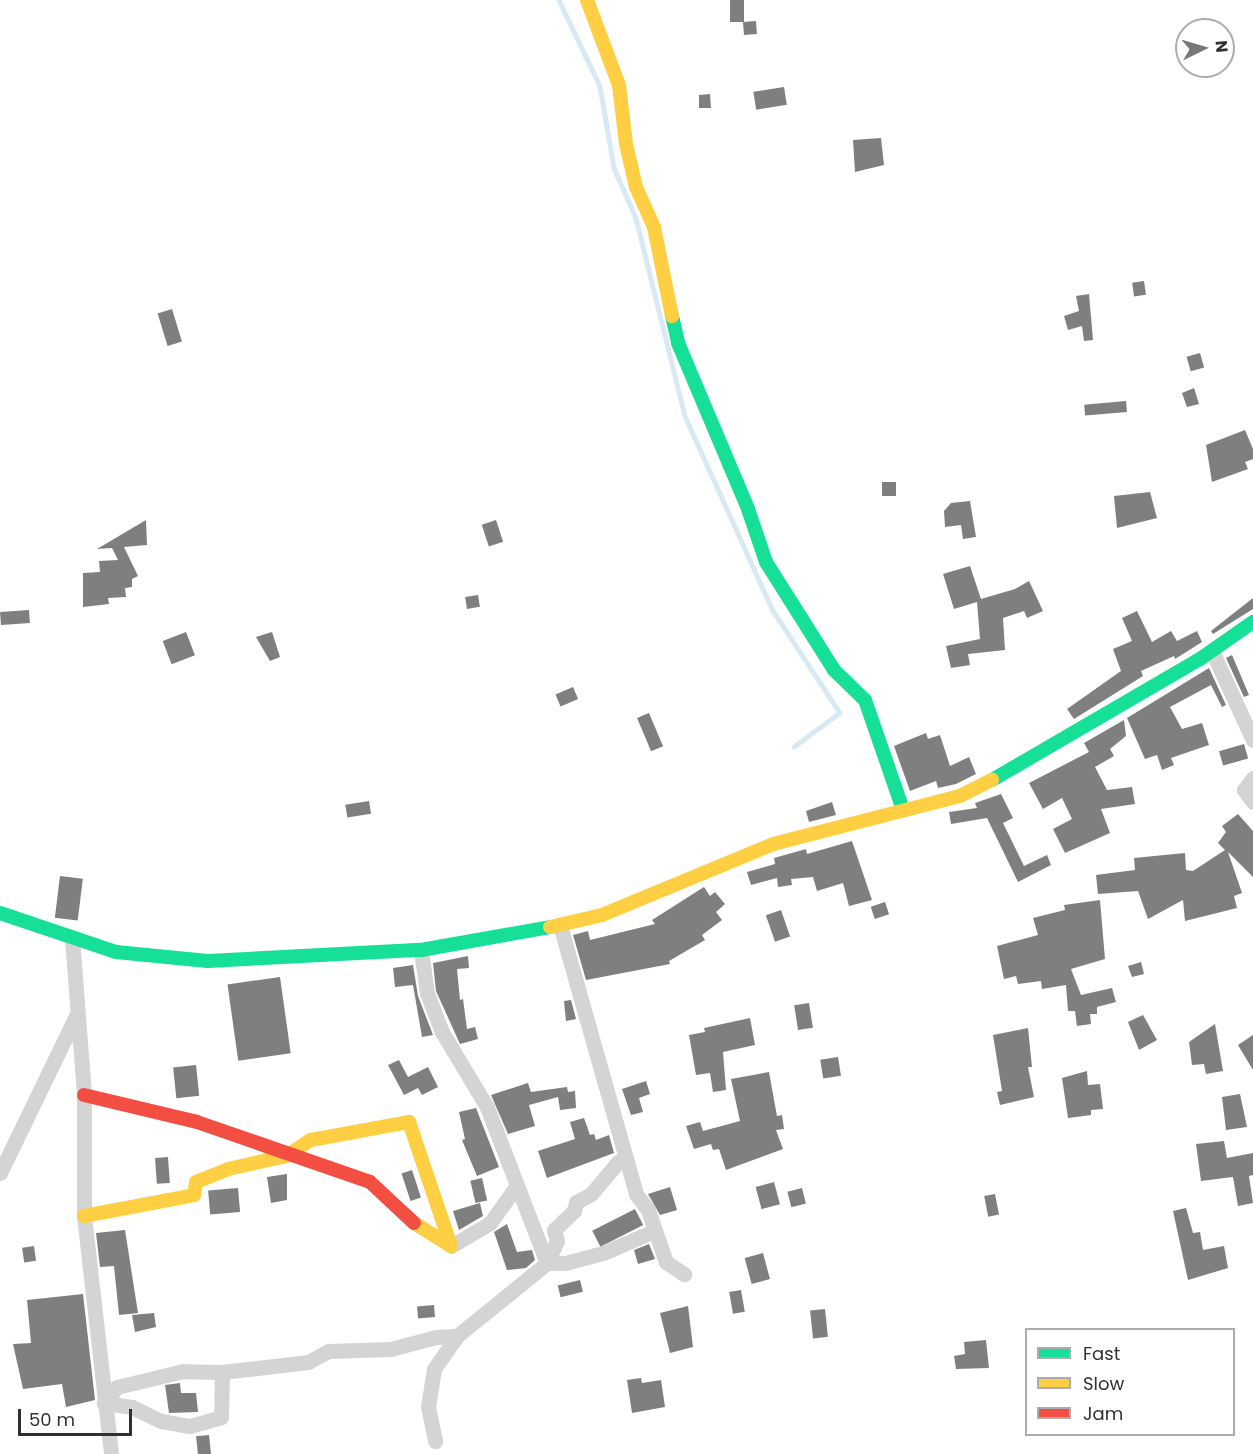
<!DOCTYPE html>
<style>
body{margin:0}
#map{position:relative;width:1253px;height:1454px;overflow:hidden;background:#fff;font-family:Poppins,sans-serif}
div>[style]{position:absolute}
.stream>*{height:4.5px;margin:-2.25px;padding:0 2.25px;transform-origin:2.25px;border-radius:2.25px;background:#d8e9f3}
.building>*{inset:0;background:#7f7f7f;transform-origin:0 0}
.street>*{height:15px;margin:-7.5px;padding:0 7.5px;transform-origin:7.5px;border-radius:7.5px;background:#d4d4d4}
.fast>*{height:14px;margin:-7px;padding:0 7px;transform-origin:7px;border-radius:7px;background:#16e098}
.slow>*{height:14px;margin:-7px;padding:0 7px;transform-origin:7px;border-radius:7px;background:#ffcf43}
.jam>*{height:14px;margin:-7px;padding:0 7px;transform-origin:7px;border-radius:7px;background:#f24e42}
span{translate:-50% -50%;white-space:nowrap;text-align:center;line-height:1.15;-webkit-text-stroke:6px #fff;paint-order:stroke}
.legend{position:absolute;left:1025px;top:1328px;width:210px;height:108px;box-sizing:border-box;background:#fff;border:2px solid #acacac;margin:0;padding:8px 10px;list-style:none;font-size:18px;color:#303030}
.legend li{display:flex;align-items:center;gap:12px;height:30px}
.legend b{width:30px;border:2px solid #acacac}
.north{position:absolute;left:1175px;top:18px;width:60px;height:60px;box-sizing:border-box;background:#fff;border:2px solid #acacac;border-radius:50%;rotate:85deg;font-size:16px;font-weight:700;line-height:24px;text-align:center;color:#303030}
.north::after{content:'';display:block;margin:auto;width:21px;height:27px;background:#787878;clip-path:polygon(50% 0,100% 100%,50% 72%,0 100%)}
.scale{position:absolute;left:18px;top:1409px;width:114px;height:27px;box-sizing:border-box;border:3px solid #303030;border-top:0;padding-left:8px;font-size:18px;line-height:21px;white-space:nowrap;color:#303030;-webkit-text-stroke:4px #fff;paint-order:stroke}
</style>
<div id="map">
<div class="stream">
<div style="left:559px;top:0;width:95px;rotate:64.5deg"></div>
<div style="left:600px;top:86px;width:83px;rotate:80.3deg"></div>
<div style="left:614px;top:168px;width:55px;rotate:66.3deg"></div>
<div style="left:636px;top:218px;width:204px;rotate:76.1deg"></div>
<div style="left:685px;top:416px;width:212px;rotate:65.7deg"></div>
<div style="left:772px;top:609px;width:124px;rotate:56.8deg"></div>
<div style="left:840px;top:713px;width:57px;rotate:143.5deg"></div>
</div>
<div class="building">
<div style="left:730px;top:0;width:14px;height:22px"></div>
<div style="left:756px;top:21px;width:13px;height:13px;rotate:86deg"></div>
<div style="left:784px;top:87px;width:18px;height:31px;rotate:81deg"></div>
<div style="clip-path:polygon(710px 94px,711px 108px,699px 108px,699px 95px)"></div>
<div style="clip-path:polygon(881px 138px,884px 165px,855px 172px,853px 140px)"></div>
<div style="left:1144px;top:281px;width:14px;height:12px;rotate:82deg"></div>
<div style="clip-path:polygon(1089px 294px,1093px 340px,1084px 341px,1082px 326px,1068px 330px,1064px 316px,1079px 311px,1076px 296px)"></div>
<div style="left:172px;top:309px;width:34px;height:15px;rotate:73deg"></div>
<div style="left:1200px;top:353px;width:15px;height:14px;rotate:74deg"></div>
<div style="clip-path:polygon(1194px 388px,1199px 404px,1187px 407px,1182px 393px)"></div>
<div style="left:1126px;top:401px;width:11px;height:42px;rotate:85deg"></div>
<div style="clip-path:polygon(1245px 430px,1253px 449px,1253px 459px,1245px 462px,1248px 469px,1212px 482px,1206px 445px)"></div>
<div style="left:882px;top:482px;width:14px;height:14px"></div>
<div style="clip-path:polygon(1150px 492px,1157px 518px,1117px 528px,1114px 496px)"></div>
<div style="clip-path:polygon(970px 501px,976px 537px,963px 539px,961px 525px,945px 527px,944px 511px,951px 503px)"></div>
<div style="clip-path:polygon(146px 520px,147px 545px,124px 547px,138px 576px,132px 579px,132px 587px,125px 588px,126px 597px,108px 598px,109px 604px,83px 607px,83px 573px,100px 572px,99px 561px,118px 560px,112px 548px,97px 549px)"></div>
<div style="left:496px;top:520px;width:23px;height:15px;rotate:72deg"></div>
<div style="clip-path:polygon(970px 566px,981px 599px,1015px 589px,1029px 581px,1043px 611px,1027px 618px,1024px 611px,1003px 618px,1005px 650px,968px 654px,970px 665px,951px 668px,946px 646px,980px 639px,977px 602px,954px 609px,943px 574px)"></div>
<div style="left:478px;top:595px;width:12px;height:13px;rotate:81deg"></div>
<div style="clip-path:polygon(1253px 598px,1253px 609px,1213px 634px,1211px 631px)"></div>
<div style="left:29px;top:610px;width:13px;height:29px;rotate:86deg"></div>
<div style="clip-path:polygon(1137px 611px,1152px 642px,1171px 631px,1177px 641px,1197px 631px,1202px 642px,1175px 659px,1174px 656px,1141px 671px,1143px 676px,1074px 719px,1067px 709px,1121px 671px,1113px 649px,1132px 641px,1122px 618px)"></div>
<div style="left:186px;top:632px;width:25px;height:25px;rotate:69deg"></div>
<div style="clip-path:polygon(272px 632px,280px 657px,270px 661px,256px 637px)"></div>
<div style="clip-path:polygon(1232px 655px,1249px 695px,1244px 697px,1226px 658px)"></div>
<div style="clip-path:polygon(1209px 668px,1226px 705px,1222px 707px,1211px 685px,1170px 707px,1182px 729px,1202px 723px,1209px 745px,1171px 758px,1174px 765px,1162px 770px,1157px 755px,1145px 759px,1127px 718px)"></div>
<div style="left:573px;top:687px;width:13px;height:19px;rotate:67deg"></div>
<div style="left:649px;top:713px;width:36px;height:13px;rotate:67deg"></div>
<div style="clip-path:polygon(1124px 720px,1126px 736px,1110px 749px,1114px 756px,1095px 767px,1107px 790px,1132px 787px,1135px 804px,1101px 809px,1110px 833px,1065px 853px,1053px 829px,1072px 819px,1062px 798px,1043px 809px,1029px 783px,1089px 752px,1084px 743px)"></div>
<div style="clip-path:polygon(926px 733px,928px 739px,940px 735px,950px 766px,969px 757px,976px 774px,956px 784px,938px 788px,936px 781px,910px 791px,894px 746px)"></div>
<div style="left:1244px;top:744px;width:15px;height:26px;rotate:74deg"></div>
<div style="clip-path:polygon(1001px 794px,1013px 818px,1003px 823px,1024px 866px,1047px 855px,1051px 865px,1018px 882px,987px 818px,951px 824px,949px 812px,977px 808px,975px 803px)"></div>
<div style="left:369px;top:801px;width:13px;height:24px;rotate:81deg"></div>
<div style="clip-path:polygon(832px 802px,836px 815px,809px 822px,806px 811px)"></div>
<div style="clip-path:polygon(1238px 814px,1253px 831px,1253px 877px,1228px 852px,1242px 893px,1234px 896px,1237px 908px,1185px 921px,1183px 900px,1148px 919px,1138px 891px,1098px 894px,1096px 875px,1135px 870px,1134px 858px,1185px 853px,1186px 870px,1193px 871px,1225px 850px,1218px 843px,1226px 832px,1222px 826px)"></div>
<div style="clip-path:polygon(852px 841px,872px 900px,849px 906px,843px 883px,817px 891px,813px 877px,791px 879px,792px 885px,778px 887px,777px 878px,751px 885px,747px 872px,775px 864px,774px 858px,806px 849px,807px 854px)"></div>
<div style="left:60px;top:876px;width:23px;height:42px;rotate:7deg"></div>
<div style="clip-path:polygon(704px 887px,710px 896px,715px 892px,725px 904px,716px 912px,722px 920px,702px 935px,705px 940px,669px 961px,670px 964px,586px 980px,573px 935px,588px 931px,590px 940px,655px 924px,652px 920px)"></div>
<div style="clip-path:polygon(1100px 900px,1105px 959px,1071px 969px,1081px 995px,1112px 988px,1116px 1002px,1097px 1007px,1097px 1014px,1090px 1014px,1091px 1024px,1077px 1026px,1075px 1011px,1068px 1011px,1066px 985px,1042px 989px,1041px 981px,1018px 984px,1016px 976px,1004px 979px,997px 946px,1038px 935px,1033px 918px,1065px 910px,1064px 905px)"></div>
<div style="left:885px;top:902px;width:13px;height:15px;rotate:72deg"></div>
<div style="left:781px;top:910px;width:28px;height:16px;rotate:71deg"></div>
<div style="clip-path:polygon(468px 956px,469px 968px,457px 969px,460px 1000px,463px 999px,467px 1029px,475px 1027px,478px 1039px,460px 1044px,436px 991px,433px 963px)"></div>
<div style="clip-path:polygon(1141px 962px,1144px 974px,1132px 977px,1128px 966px)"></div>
<div style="clip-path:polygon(413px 965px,418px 996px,433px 1035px,422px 1037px,413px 985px,395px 987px,393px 968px)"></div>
<div style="left:280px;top:977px;width:77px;height:53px;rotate:82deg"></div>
<div style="clip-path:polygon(571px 1000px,576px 1019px,566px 1021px,564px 1001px)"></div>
<div style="left:809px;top:1003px;width:25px;height:15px;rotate:81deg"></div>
<div style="clip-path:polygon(1143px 1015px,1157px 1040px,1139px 1050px,1128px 1022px)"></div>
<div style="clip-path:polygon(750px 1018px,755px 1045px,723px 1052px,726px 1090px,713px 1092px,710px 1073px,696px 1075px,689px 1035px,705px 1032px,704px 1028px)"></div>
<div style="clip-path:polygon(1215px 1024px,1223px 1071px,1206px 1074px,1204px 1064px,1192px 1065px,1189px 1042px)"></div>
<div style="clip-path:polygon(1028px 1028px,1032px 1067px,1028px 1067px,1034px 1097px,1000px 1105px,997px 1092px,1002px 1091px,993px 1035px)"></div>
<div style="clip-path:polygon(1253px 1035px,1253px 1070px,1238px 1045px)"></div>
<div style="left:838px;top:1057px;width:19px;height:18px;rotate:81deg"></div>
<div style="clip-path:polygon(399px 1060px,408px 1077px,428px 1067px,438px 1087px,422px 1095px,418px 1088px,404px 1095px,388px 1065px)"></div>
<div style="left:196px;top:1065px;width:31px;height:23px;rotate:84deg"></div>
<div style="clip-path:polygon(1087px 1071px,1088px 1085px,1100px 1084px,1103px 1109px,1091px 1110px,1091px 1115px,1068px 1118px,1062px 1078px)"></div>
<div style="clip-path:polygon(769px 1072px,777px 1116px,782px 1115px,784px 1129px,776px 1130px,783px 1149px,726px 1170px,719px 1149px,713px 1150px,711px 1144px,694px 1149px,686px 1126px,700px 1122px,703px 1131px,740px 1121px,731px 1079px)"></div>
<div style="clip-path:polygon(646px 1081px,650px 1094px,639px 1098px,643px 1112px,631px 1115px,622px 1089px)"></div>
<div style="clip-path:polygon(528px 1083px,531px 1092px,567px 1087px,568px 1092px,575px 1091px,576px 1108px,560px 1110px,558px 1097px,529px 1105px,535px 1126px,508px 1134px,491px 1095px)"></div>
<div style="clip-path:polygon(1240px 1094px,1247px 1127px,1226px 1130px,1222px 1097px)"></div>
<div style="clip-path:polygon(476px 1108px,499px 1167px,477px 1176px,462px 1140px,465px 1139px,459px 1112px)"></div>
<div style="clip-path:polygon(584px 1118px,590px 1135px,594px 1134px,596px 1140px,609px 1135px,614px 1153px,547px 1178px,538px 1151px,575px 1139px,570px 1122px)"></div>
<div style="clip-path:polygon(1224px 1141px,1227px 1158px,1253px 1153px,1253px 1175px,1249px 1176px,1253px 1203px,1238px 1206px,1233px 1177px,1201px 1181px,1196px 1144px)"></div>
<div style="left:168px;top:1157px;width:26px;height:13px;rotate:86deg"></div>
<div style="left:412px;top:1170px;width:29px;height:11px;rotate:72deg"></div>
<div style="clip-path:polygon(287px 1174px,287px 1200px,271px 1203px,267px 1177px)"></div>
<div style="left:482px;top:1178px;width:23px;height:12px;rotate:77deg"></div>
<div style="left:774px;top:1182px;width:23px;height:19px;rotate:75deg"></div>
<div style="clip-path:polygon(670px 1187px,677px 1210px,660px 1215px,648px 1194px)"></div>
<div style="left:238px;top:1188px;width:24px;height:30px;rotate:85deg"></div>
<div style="left:802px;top:1188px;width:16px;height:15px;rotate:76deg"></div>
<div style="left:995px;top:1194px;width:21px;height:11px;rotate:79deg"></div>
<div style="clip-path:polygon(480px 1203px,483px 1216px,459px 1230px,453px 1211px)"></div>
<div style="clip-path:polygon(1186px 1208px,1193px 1233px,1200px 1232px,1203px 1250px,1224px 1246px,1228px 1268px,1188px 1280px,1173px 1211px)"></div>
<div style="left:635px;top:1209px;width:18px;height:48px;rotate:63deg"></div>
<div style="clip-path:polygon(507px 1224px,517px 1252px,532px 1250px,535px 1260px,526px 1268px,507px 1270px,494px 1232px)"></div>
<div style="clip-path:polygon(125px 1230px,138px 1313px,119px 1315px,114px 1266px,100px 1267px,96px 1233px)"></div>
<div style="clip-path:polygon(649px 1244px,655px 1259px,638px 1264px,634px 1250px)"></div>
<div style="left:34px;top:1246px;width:15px;height:12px;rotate:82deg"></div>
<div style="left:763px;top:1253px;width:27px;height:19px;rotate:75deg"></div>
<div style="left:580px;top:1280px;width:12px;height:23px;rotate:76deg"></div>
<div style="left:741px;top:1290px;width:22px;height:12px;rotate:80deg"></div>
<div style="clip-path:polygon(83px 1294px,95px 1400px,66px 1407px,62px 1384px,23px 1389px,13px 1344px,31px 1343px,27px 1300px)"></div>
<div style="left:434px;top:1305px;width:12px;height:17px;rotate:85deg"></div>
<div style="clip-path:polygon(688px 1306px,693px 1347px,670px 1353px,660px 1313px)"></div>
<div style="left:825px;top:1309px;width:28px;height:15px;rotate:84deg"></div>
<div style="clip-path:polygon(154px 1313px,156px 1327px,135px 1332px,132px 1315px)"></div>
<div style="clip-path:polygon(986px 1340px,989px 1368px,956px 1369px,954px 1356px,965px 1354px,964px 1342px)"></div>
<div style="clip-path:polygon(641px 1378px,642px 1383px,661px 1380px,665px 1407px,632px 1413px,627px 1380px)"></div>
<div style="clip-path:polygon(180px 1383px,181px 1393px,196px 1393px,198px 1412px,169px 1413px,165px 1385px)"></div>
<div style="left:209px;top:1435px;width:19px;height:13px;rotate:84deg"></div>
</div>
<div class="street">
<div style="left:1212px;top:651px;width:98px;rotate:65.3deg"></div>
<div style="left:1253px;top:778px;width:15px;rotate:127deg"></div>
<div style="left:1244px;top:790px;width:15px;rotate:53deg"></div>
<div style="left:560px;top:925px;width:280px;rotate:74.2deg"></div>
<div style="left:636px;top:1194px;width:20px;rotate:53deg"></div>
<div style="left:648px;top:1210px;width:55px;rotate:70.9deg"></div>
<div style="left:666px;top:1262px;width:22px;rotate:34deg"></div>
<div style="left:72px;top:938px;width:157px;rotate:85.6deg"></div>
<div style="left:84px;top:1095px;width:121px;rotate:90deg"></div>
<div style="left:84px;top:1216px;width:240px;rotate:83.5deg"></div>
<div style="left:421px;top:950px;width:43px;rotate:82.1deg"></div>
<div style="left:427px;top:993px;width:42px;rotate:69deg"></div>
<div style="left:442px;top:1032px;width:87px;rotate:59deg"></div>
<div style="left:487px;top:1107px;width:167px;rotate:69deg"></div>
<div style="left:547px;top:1263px;width:116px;rotate:141deg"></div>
<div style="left:0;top:1173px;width:177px;rotate:-64.2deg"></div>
<div style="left:451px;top:1246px;width:45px;rotate:-30.5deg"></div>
<div style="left:490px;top:1223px;width:43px;rotate:-54.5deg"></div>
<div style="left:547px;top:1263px;width:24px;rotate:-66deg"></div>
<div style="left:557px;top:1241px;width:11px;rotate:-105deg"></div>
<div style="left:554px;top:1230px;width:28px;rotate:-44deg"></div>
<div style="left:574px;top:1211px;width:9px;rotate:-77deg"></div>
<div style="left:576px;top:1202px;width:17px;rotate:-28deg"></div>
<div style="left:591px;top:1194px;width:42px;rotate:-49.8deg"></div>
<div style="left:618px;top:1162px;width:9px;rotate:-18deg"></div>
<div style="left:547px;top:1263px;width:18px"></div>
<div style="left:565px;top:1263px;width:39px;rotate:-15deg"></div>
<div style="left:603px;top:1253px;width:56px;rotate:-23.3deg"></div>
<div style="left:222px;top:1372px;width:39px;rotate:-179deg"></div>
<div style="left:183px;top:1371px;width:68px;rotate:166.4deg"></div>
<div style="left:117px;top:1387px;width:21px;rotate:129deg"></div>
<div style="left:104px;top:1403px;width:28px;rotate:8deg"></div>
<div style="left:132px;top:1407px;width:32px;rotate:26deg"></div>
<div style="left:161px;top:1421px;width:29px;rotate:10deg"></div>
<div style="left:190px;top:1426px;width:32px;rotate:-16deg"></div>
<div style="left:221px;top:1417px;width:45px;rotate:-88.7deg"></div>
<div style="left:222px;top:1372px;width:87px;rotate:-6.6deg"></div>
<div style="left:308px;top:1362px;width:24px;rotate:-28deg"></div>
<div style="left:329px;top:1351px;width:61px;rotate:-1.9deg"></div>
<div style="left:390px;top:1349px;width:48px;rotate:-14.6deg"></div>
<div style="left:436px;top:1337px;width:21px;rotate:-3deg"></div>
<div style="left:457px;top:1336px;width:40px;rotate:124.9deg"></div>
<div style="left:434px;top:1369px;width:38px;rotate:99deg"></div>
<div style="left:428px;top:1407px;width:35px;rotate:78deg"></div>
</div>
<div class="fast">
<div style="left:672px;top:316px;width:28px;rotate:77deg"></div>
<div style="left:678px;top:343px;width:180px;rotate:67.1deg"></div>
<div style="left:748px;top:509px;width:56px;rotate:71.2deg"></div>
<div style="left:766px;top:562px;width:128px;rotate:57.8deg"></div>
<div style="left:834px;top:670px;width:43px;rotate:44.1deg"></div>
<div style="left:865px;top:700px;width:116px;rotate:70.9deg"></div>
<div style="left:992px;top:780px;width:241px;rotate:-30.2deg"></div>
<div style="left:1200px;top:659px;width:65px;rotate:-34.9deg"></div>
<div style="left:0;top:913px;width:122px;rotate:18.6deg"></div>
<div style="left:116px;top:952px;width:92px;rotate:5.6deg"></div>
<div style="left:208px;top:961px;width:213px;rotate:-3deg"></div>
<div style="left:421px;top:950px;width:131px;rotate:-10.1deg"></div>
</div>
<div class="slow">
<div style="left:587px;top:0;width:91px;rotate:69.4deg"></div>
<div style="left:619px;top:85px;width:59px;rotate:83.2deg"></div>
<div style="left:626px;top:144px;width:44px;rotate:76.9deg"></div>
<div style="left:636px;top:187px;width:44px;rotate:65.8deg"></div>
<div style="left:654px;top:227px;width:91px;rotate:78.6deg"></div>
<div style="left:550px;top:927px;width:53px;rotate:-13deg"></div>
<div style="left:602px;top:915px;width:185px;rotate:-22.5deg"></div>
<div style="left:773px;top:844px;width:193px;rotate:-14.4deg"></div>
<div style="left:960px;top:796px;width:36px;rotate:-27deg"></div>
<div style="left:84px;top:1216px;width:112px;rotate:-10.8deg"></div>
<div style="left:194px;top:1195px;width:13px;rotate:-81deg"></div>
<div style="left:196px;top:1182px;width:35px;rotate:-22deg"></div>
<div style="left:228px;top:1169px;width:59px;rotate:-12.6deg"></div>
<div style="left:286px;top:1156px;width:30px;rotate:-33deg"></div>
<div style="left:311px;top:1140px;width:100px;rotate:-10.4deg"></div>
<div style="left:409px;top:1122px;width:131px;rotate:71.3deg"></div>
<div style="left:451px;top:1246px;width:44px;rotate:-148.1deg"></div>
</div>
<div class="jam">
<div style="left:84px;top:1095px;width:116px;rotate:13.4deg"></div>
<div style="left:197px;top:1122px;width:183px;rotate:19.1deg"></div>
<div style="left:370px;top:1182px;width:60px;rotate:43deg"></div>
</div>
<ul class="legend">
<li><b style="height:8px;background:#16e098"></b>Fast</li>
<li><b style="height:8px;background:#ffcf43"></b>Slow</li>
<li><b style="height:8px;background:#f24e42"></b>Jam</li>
</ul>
<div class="north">N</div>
<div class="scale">50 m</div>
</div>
